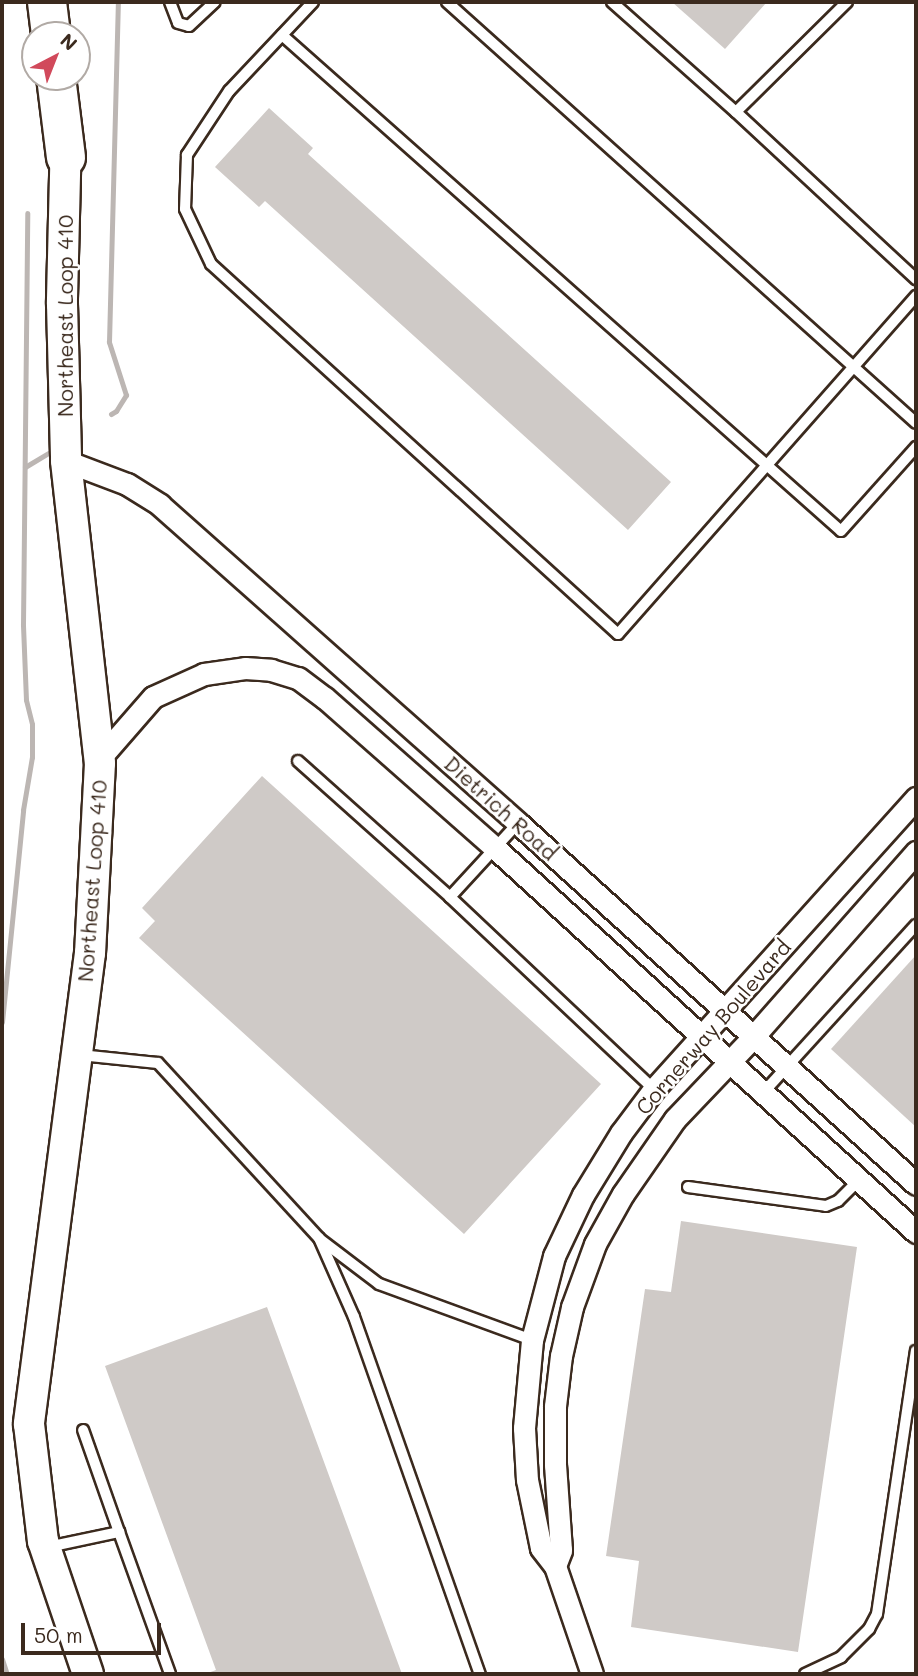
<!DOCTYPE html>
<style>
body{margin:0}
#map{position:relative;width:918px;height:1676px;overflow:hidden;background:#fff;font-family:Mali,sans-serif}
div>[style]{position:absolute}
.stream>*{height:5px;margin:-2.5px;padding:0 2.5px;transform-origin:2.5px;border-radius:2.5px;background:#bcb6b3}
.building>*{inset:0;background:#cfcac7}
.roads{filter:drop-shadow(2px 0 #3b2a1e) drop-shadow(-2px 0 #3b2a1e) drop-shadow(0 2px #3b2a1e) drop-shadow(0 -2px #3b2a1e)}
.service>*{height:10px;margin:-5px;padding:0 5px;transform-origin:5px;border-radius:5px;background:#fff}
.minor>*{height:21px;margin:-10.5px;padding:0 10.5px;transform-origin:10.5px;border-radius:10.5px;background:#fff}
.secondary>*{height:30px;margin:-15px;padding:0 15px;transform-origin:15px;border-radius:15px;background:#fff}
.motorway>*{height:38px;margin:-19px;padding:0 19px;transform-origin:19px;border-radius:19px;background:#fff}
span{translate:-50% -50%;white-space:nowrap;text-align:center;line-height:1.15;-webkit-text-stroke:5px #fff;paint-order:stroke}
.street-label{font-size:21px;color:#3b2a1e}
.frame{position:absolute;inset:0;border:4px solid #3b2a1e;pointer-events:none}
.north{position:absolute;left:21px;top:21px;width:70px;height:70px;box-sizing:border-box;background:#fff;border:2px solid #b1aaa5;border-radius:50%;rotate:42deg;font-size:19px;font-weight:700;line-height:28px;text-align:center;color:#3b2a1e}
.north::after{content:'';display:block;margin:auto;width:24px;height:32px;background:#d1495b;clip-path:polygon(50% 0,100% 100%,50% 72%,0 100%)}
.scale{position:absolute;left:21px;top:1623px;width:140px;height:32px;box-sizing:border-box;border:4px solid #3b2a1e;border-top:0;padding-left:9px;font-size:21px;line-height:24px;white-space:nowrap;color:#3b2a1e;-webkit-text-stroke:5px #fff;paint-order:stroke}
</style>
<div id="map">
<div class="stream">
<div style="left:111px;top:414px;width:6px;rotate:-31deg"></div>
<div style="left:116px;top:411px;width:19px;rotate:-58deg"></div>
<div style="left:126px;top:395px;width:56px;rotate:-107.8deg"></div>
<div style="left:109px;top:342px;width:340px;rotate:-88.5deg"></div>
<div style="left:25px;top:467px;width:27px;rotate:-31deg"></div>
<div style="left:2px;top:1022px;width:213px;rotate:-84.3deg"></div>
<div style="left:23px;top:810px;width:54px;rotate:-80.4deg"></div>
<div style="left:32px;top:757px;width:33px;rotate:-90deg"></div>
<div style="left:32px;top:724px;width:25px;rotate:-104deg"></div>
<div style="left:26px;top:700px;width:76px;rotate:-92.3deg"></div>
<div style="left:23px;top:624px;width:411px;rotate:-89.4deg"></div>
<div style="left:2px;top:1659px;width:16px;rotate:72deg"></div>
</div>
<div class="building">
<div style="clip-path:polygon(672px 2px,767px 2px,725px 49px)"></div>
<div style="clip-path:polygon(269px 108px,313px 148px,308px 154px,671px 482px,628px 530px,265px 201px,259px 207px,215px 167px)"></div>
<div style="clip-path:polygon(262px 776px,601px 1084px,464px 1234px,139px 938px,155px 921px,142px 908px)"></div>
<div style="clip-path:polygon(916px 955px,916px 1127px,831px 1049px)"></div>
<div style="clip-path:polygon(681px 1221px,857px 1247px,798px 1652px,631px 1627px,639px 1561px,606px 1556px,645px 1289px,671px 1292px)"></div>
<div style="clip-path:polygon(267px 1307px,402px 1674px,205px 1674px,216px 1670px,105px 1366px)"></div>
</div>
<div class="roads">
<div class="service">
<div style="left:170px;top:2px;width:22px;rotate:69deg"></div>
<div style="left:178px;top:23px;width:11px;rotate:15deg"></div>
<div style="left:189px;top:26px;width:35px;rotate:-43deg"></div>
<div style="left:313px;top:2px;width:122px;rotate:133.3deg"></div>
<div style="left:229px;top:91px;width:77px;rotate:123.3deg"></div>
<div style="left:187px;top:155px;width:54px;rotate:92.1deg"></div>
<div style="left:185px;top:209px;width:61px;rotate:64.7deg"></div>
<div style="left:211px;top:264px;width:550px;rotate:42.27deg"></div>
<div style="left:618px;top:634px;width:451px;rotate:-48.6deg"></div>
<div style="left:447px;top:2px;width:630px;rotate:41.91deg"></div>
<div style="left:612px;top:2px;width:166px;rotate:41.6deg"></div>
<div style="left:847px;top:2px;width:156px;rotate:135.3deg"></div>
<div style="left:736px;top:112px;width:246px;rotate:42.9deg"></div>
<div style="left:282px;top:35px;width:747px;rotate:41.58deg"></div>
<div style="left:841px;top:531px;width:113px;rotate:-48.2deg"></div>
<div style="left:298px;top:761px;width:204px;rotate:41.8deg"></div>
<div style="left:450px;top:897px;width:280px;rotate:43.3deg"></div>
<div style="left:450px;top:897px;width:100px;rotate:-47.4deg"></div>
<div style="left:80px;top:1055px;width:78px;rotate:5.9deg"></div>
<div style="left:158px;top:1063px;width:238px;rotate:47.4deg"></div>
<div style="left:319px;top:1238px;width:86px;rotate:66.1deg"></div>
<div style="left:354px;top:1317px;width:379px;rotate:70.6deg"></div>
<div style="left:763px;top:1093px;width:227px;rotate:-47.7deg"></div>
<div style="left:688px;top:1187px;width:139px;rotate:7.8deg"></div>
<div style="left:826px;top:1206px;width:13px;rotate:-23deg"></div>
<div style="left:838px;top:1201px;width:30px;rotate:-45deg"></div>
<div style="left:321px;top:1240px;width:73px;rotate:37.2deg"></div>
<div style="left:379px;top:1284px;width:163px;rotate:20.1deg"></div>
<div style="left:119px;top:1532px;width:151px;rotate:70.2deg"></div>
<div style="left:48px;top:1547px;width:73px;rotate:-11.9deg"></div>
<div style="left:119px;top:1532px;width:108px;rotate:-109.4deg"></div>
<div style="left:805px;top:1674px;width:40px;rotate:-25deg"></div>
<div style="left:841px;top:1657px;width:40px;rotate:-45deg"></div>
<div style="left:869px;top:1629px;width:17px;rotate:-62deg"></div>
<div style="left:877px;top:1614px;width:266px;rotate:-81.6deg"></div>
</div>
<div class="minor">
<div style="left:66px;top:461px;width:65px;rotate:20.7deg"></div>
<div style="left:127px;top:484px;width:39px;rotate:32deg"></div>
<div style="left:160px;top:505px;width:479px;rotate:41.6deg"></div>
<div style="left:518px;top:823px;width:537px;rotate:42.21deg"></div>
<div style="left:99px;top:759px;width:82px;rotate:-48.9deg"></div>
<div style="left:153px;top:697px;width:56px;rotate:-24.3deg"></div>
<div style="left:204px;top:674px;width:41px;rotate:-8.3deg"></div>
<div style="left:245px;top:668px;width:26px;rotate:4deg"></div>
<div style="left:271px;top:670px;width:28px;rotate:17deg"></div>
<div style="left:298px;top:678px;width:34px;rotate:37deg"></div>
<div style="left:325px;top:698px;width:227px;rotate:41.4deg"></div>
<div style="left:495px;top:848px;width:570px;rotate:42.37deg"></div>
<div style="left:555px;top:1566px;width:17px;rotate:-69deg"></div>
<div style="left:561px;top:1550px;width:85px;rotate:-94deg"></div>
<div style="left:555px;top:1465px;width:59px;rotate:-90deg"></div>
<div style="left:555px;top:1406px;width:50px;rotate:-83.2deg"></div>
<div style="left:561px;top:1356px;width:50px;rotate:-77.3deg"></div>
<div style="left:572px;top:1307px;width:67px;rotate:-69.9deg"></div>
<div style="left:595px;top:1244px;width:57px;rotate:-60.8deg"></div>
<div style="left:623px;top:1194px;width:91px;rotate:-55.3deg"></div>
<div style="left:675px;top:1119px;width:113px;rotate:-46.4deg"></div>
<div style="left:753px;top:1037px;width:247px;rotate:-48.6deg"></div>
<div style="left:592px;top:1674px;width:114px;rotate:-108.9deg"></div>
<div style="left:555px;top:1566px;width:23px;rotate:-128deg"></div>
<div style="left:541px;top:1548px;width:69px;rotate:-101.6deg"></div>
<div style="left:527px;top:1480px;width:52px;rotate:-93.3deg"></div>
<div style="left:524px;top:1428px;width:88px;rotate:-84.8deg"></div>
<div style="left:532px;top:1340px;width:87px;rotate:-75.3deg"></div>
<div style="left:554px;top:1256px;width:68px;rotate:-64.6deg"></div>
<div style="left:583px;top:1195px;width:73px;rotate:-58.5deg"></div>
<div style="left:621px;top:1133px;width:55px;rotate:-53.1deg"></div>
<div style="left:654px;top:1089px;width:392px;rotate:-48deg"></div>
</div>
<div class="secondary">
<div style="left:66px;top:135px;width:169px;rotate:91.4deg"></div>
<div style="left:62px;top:304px;width:157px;rotate:88.5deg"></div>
<div style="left:66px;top:461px;width:304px;rotate:83.6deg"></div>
<div style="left:100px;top:763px;width:190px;rotate:93deg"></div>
<div style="left:90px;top:953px;width:475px;rotate:97.4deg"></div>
<div style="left:29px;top:1424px;width:118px;rotate:83.2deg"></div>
<div style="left:43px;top:1541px;width:140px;rotate:71.3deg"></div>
</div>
<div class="motorway">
<div style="left:47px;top:2px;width:33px;rotate:83deg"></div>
<div style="left:56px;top:77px;width:81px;rotate:82.9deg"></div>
</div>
</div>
<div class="street-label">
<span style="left:65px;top:316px;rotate:-90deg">Northeast Loop 410</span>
<span style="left:501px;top:808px;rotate:42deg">Dietrich Road</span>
<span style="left:92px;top:881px;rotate:-86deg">Northeast Loop 410</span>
<span style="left:713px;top:1027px;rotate:-49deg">Cornerway Boulevard</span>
</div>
<div class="frame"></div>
<div class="north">N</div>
<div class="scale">50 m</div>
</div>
